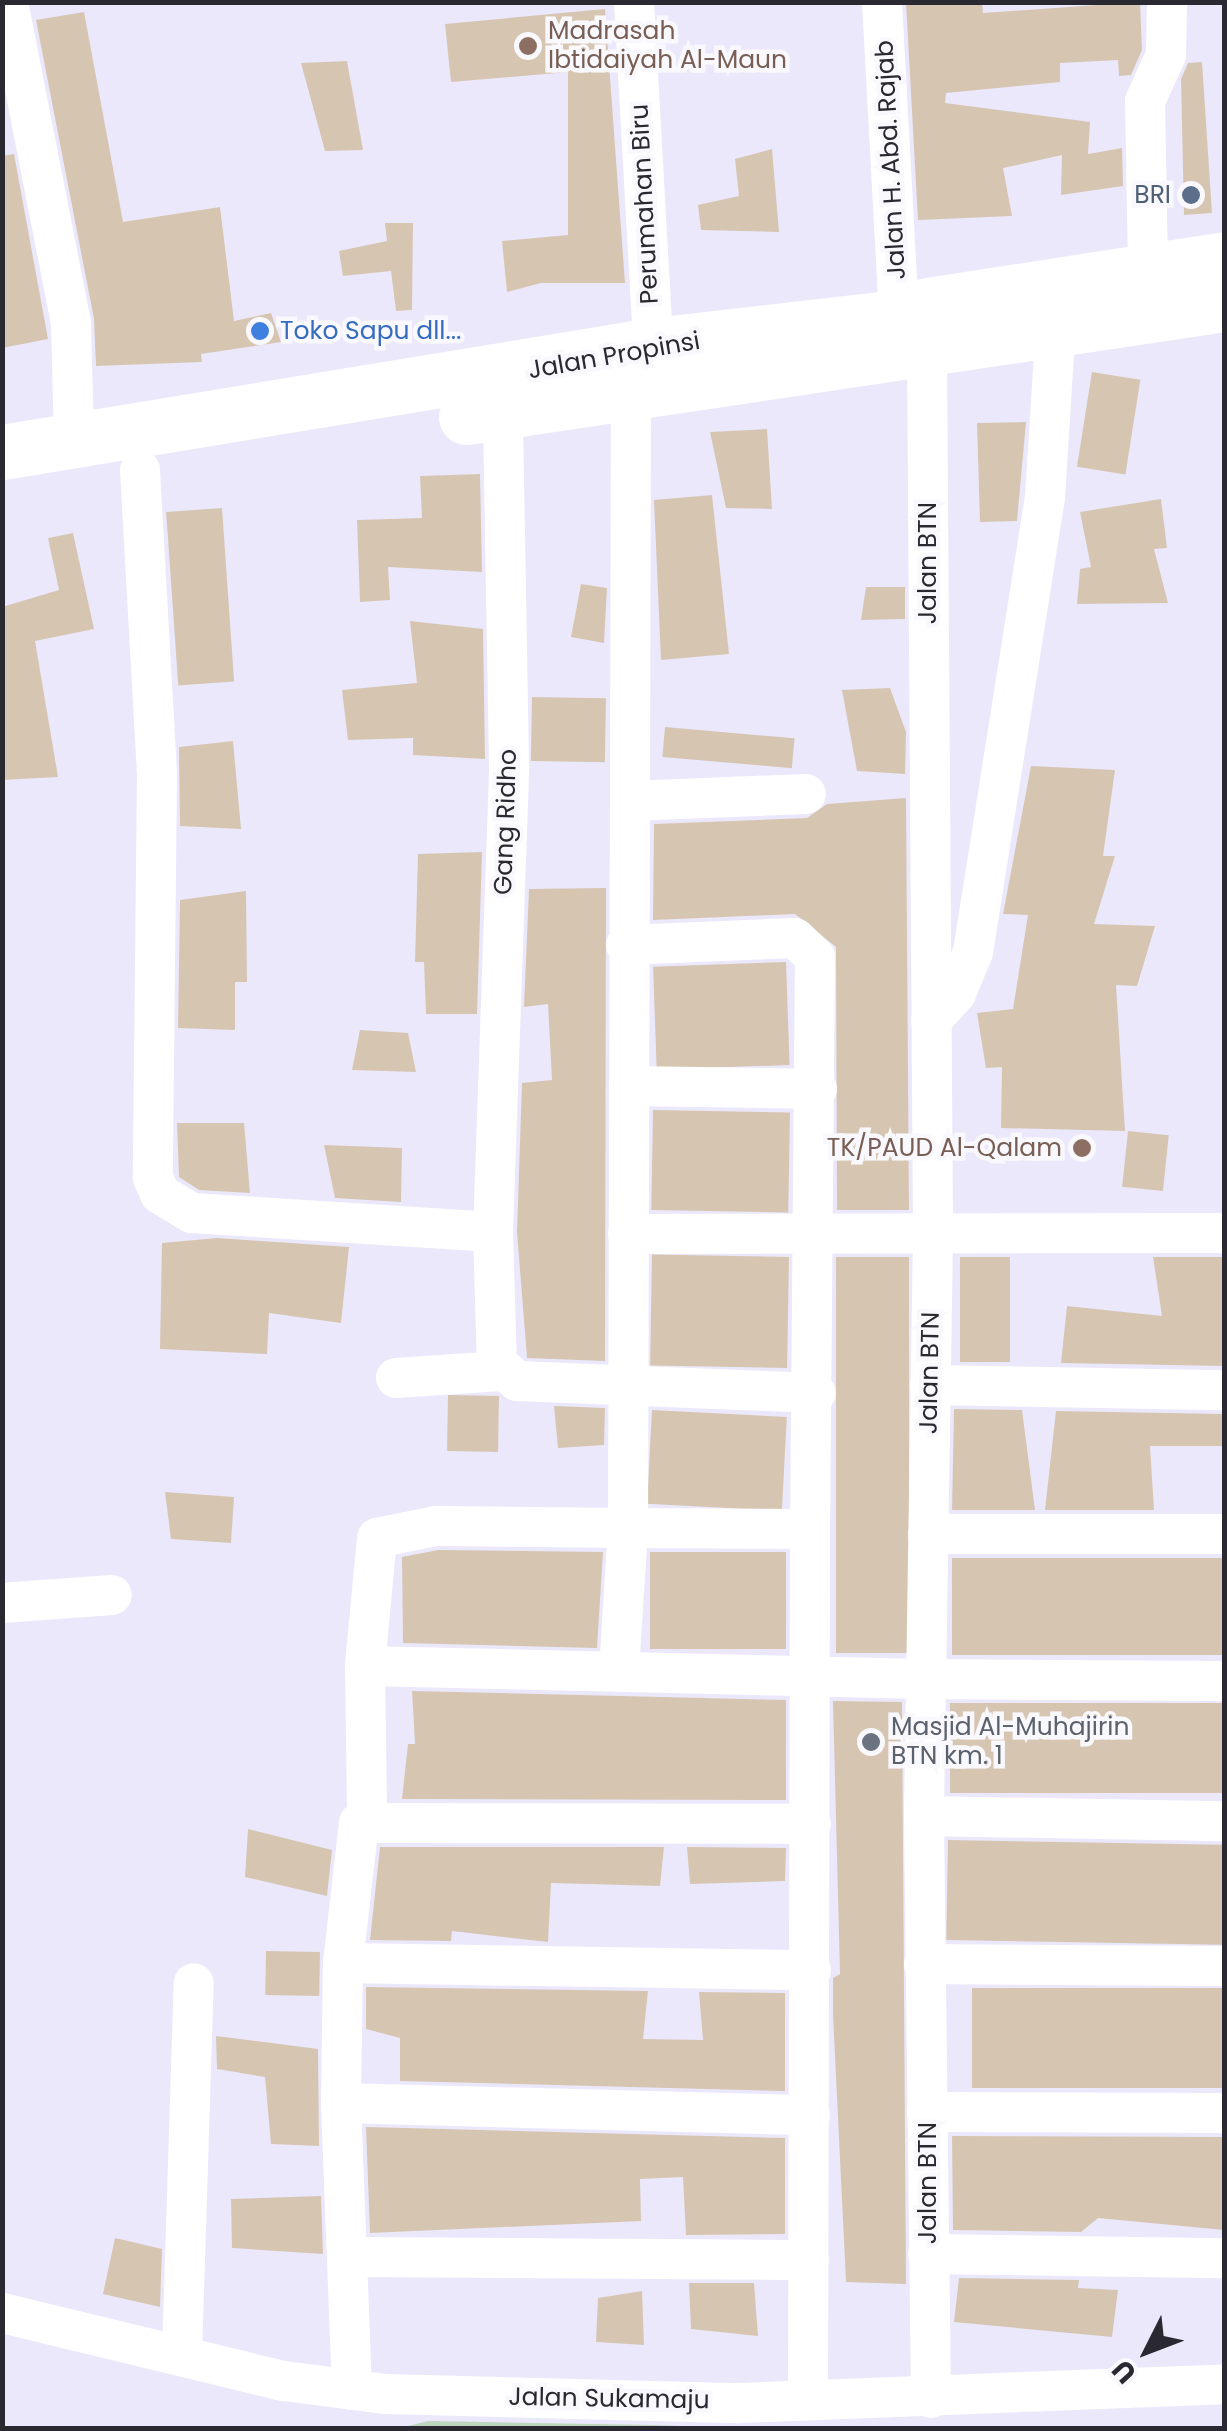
<!DOCTYPE html>
<style>
body{margin:0}
#map{position:relative;width:1227px;height:2431px;overflow:hidden;background:#ece8fc;font-family:Poppins,sans-serif}
div>[style]{position:absolute}
.green>*{inset:0;background:#bed6be}
.building>*{inset:0;background:#d6c6b1;transform-origin:0 0}
.street>*{height:40px;margin:-20px;padding:0 20px;transform-origin:20px;border-radius:20px;background:#fff}
.highway>*{height:55px;margin:-27.5px;padding:0 27.5px;transform-origin:27.5px;border-radius:27.5px;background:#fff}
.dots>*{width:28px;height:28px;translate:-50% -50%;box-sizing:border-box;border:5px solid #f9f8fd;border-radius:50%}
span{translate:-50% -50%;white-space:nowrap;text-align:center;line-height:1.15;-webkit-text-stroke:9px #f9f8fd;paint-order:stroke}
.education-label{font-size:25px;color:#785e54}
.left{translate:0 -50%;text-align:left}
.right{translate:-100% -50%;text-align:right}
.street-label{font-size:25px;color:#2a2831}
.service-label{font-size:25px;color:#4e5e75}
.shop-label{font-size:25px;color:#366cbe}
.worship-label{font-size:25px;color:#5b616d}
.frame{position:absolute;inset:0;border:5px solid #2a2831;pointer-events:none}
.north{position:absolute;left:1097px;top:2301px;width:100px;height:100px;-webkit-text-stroke:8px #f9f8fd;paint-order:stroke;rotate:228deg;font-size:28px;font-weight:700;line-height:40px;text-align:center;color:#2a2831}
.north::after{content:'';display:block;margin:auto;width:35px;height:45px;background:#2a2831;clip-path:polygon(50% 0,100% 100%,50% 72%,0 100%)}
</style>
<div id="map">
<div class="green">
<div style="clip-path:polygon(428px 2421px,653px 2425px,710px 2427px,400px 2428px)"></div>
</div>
<div class="building">
<div style="clip-path:polygon(906px 2px,982px 2px,983px 13px,1140px 2px,1142px 50px,1131px 75px,1119px 76px,1118px 60px,1060px 63px,1060px 82px,946px 93px,945px 103px,1090px 122px,1088px 154px,1122px 148px,1123px 186px,1061px 195px,1062px 155px,1003px 168px,1012px 216px,918px 220px)"></div>
<div style="clip-path:polygon(605px 9px,625px 283px,541px 283px,507px 292px,502px 241px,568px 235px,568px 72px,451px 82px,445px 24px)"></div>
<div style="clip-path:polygon(84px 12px,123px 222px,220px 207px,234px 321px,271px 313px,281px 342px,201px 354px,202px 362px,96px 366px,94px 319px,36px 20px)"></div>
<div style="clip-path:polygon(347px 61px,363px 150px,325px 151px,301px 63px)"></div>
<div style="clip-path:polygon(1202px 62px,1212px 213px,1184px 215px,1181px 79px,1188px 63px)"></div>
<div style="clip-path:polygon(772px 149px,779px 232px,701px 230px,698px 205px,739px 196px,735px 159px)"></div>
<div style="clip-path:polygon(14px 154px,48px 339px,2px 348px,2px 156px)"></div>
<div style="clip-path:polygon(385px 223px,413px 223px,412px 310px,396px 311px,391px 271px,343px 276px,339px 251px,387px 241px)"></div>
<div style="left:1092px;top:372px;width:49px;height:96px;rotate:9deg"></div>
<div style="clip-path:polygon(1026px 422px,1017px 521px,980px 522px,977px 423px)"></div>
<div style="clip-path:polygon(767px 429px,772px 509px,726px 508px,710px 432px)"></div>
<div style="clip-path:polygon(480px 474px,482px 572px,388px 567px,390px 600px,360px 602px,357px 520px,422px 518px,420px 476px)"></div>
<div style="clip-path:polygon(712px 495px,729px 654px,661px 660px,654px 500px)"></div>
<div style="clip-path:polygon(1161px 499px,1167px 548px,1154px 549px,1168px 603px,1077px 604px,1080px 569px,1091px 567px,1080px 512px)"></div>
<div style="left:222px;top:508px;width:174px;height:56px;rotate:86deg"></div>
<div style="clip-path:polygon(73px 533px,94px 629px,35px 641px,58px 777px,2px 780px,2px 607px,59px 590px,48px 538px)"></div>
<div style="clip-path:polygon(581px 584px,607px 588px,604px 643px,571px 637px)"></div>
<div style="clip-path:polygon(866px 587px,905px 587px,905px 619px,861px 620px)"></div>
<div style="clip-path:polygon(410px 621px,483px 629px,485px 759px,413px 755px,413px 738px,348px 740px,342px 690px,417px 683px)"></div>
<div style="clip-path:polygon(890px 688px,906px 732px,905px 774px,857px 771px,842px 690px)"></div>
<div style="left:532px;top:697px;width:74px;height:64px;rotate:1deg"></div>
<div style="left:665px;top:727px;width:130px;height:30px;rotate:5deg"></div>
<div style="clip-path:polygon(233px 741px,241px 829px,180px 826px,179px 747px)"></div>
<div style="clip-path:polygon(1031px 766px,1115px 770px,1103px 856px,1115px 856px,1094px 924px,1155px 926px,1137px 986px,1116px 985px,1125px 1131px,1001px 1128px,1002px 1067px,986px 1068px,977px 1013px,1013px 1009px,1028px 915px,1003px 914px)"></div>
<div style="clip-path:polygon(906px 798px,909px 1210px,837px 1210px,836px 947px,795px 914px,653px 920px,654px 824px,807px 818px,827px 804px)"></div>
<div style="clip-path:polygon(482px 852px,477px 1014px,426px 1014px,424px 962px,415px 962px,418px 854px)"></div>
<div style="clip-path:polygon(606px 888px,605px 1361px,527px 1358px,517px 1232px,522px 1083px,552px 1080px,548px 1004px,524px 1007px,529px 889px)"></div>
<div style="clip-path:polygon(246px 891px,247px 982px,235px 982px,235px 1030px,178px 1028px,180px 900px)"></div>
<div style="left:786px;top:962px;width:103px;height:133px;rotate:88deg"></div>
<div style="clip-path:polygon(360px 1030px,408px 1033px,416px 1072px,352px 1070px)"></div>
<div style="left:653px;top:1110px;width:137px;height:100px;rotate:1deg"></div>
<div style="clip-path:polygon(177px 1123px,244px 1123px,250px 1193px,199px 1190px,179px 1177px)"></div>
<div style="left:1128px;top:1131px;width:41px;height:56px;rotate:6deg"></div>
<div style="clip-path:polygon(324px 1145px,402px 1148px,401px 1202px,335px 1198px)"></div>
<div style="clip-path:polygon(217px 1238px,349px 1247px,341px 1323px,269px 1313px,267px 1354px,160px 1349px,162px 1243px)"></div>
<div style="left:789px;top:1257px;width:111px;height:137px;rotate:91deg"></div>
<div style="left:836px;top:1257px;width:73px;height:396px"></div>
<div style="left:960px;top:1257px;width:50px;height:105px"></div>
<div style="clip-path:polygon(1153px 1257px,1224px 1257px,1224px 1366px,1061px 1363px,1067px 1306px,1162px 1316px)"></div>
<div style="left:499px;top:1396px;width:56px;height:51px;rotate:91deg"></div>
<div style="clip-path:polygon(554px 1406px,605px 1408px,604px 1445px,558px 1448px)"></div>
<div style="clip-path:polygon(954px 1409px,1022px 1410px,1035px 1510px,952px 1510px)"></div>
<div style="left:652px;top:1410px;width:135px;height:94px;rotate:3deg"></div>
<div style="clip-path:polygon(1056px 1411px,1224px 1414px,1224px 1446px,1150px 1446px,1154px 1510px,1045px 1510px)"></div>
<div style="clip-path:polygon(165px 1492px,234px 1497px,231px 1543px,171px 1539px)"></div>
<div style="clip-path:polygon(438px 1550px,603px 1552px,597px 1648px,403px 1643px,402px 1557px)"></div>
<div style="left:650px;top:1552px;width:136px;height:97px"></div>
<div style="left:952px;top:1558px;width:272px;height:97px"></div>
<div style="clip-path:polygon(412px 1691px,786px 1700px,786px 1800px,402px 1799px,408px 1744px,415px 1744px)"></div>
<div style="clip-path:polygon(833px 1701px,902px 1702px,906px 2284px,846px 2282px,833px 2015px,833px 1978px,840px 1974px)"></div>
<div style="left:950px;top:1703px;width:274px;height:90px"></div>
<div style="clip-path:polygon(248px 1829px,332px 1850px,327px 1896px,245px 1877px)"></div>
<div style="left:948px;top:1840px;width:276px;height:100px;rotate:1deg"></div>
<div style="clip-path:polygon(380px 1847px,664px 1847px,660px 1886px,551px 1883px,548px 1942px,452px 1931px,451px 1941px,370px 1940px)"></div>
<div style="clip-path:polygon(687px 1847px,786px 1848px,785px 1881px,690px 1884px)"></div>
<div style="left:266px;top:1951px;width:54px;height:44px;rotate:1deg"></div>
<div style="clip-path:polygon(366px 1987px,648px 1991px,643px 2039px,703px 2040px,699px 1992px,785px 1993px,785px 2091px,400px 2081px,400px 2038px,366px 2029px)"></div>
<div style="left:972px;top:1988px;width:252px;height:100px"></div>
<div style="clip-path:polygon(216px 2036px,318px 2049px,319px 2146px,271px 2144px,265px 2077px,217px 2069px)"></div>
<div style="clip-path:polygon(366px 2127px,785px 2138px,785px 2234px,686px 2235px,683px 2177px,640px 2179px,641px 2221px,370px 2233px)"></div>
<div style="clip-path:polygon(952px 2136px,1224px 2137px,1224px 2230px,1098px 2218px,1081px 2232px,953px 2230px)"></div>
<div style="clip-path:polygon(321px 2196px,323px 2254px,232px 2248px,231px 2199px)"></div>
<div style="clip-path:polygon(115px 2238px,162px 2249px,160px 2307px,103px 2294px)"></div>
<div style="clip-path:polygon(959px 2278px,1079px 2280px,1078px 2288px,1118px 2290px,1112px 2337px,954px 2322px)"></div>
<div style="clip-path:polygon(689px 2283px,754px 2283px,758px 2336px,691px 2329px)"></div>
<div style="clip-path:polygon(642px 2291px,644px 2345px,596px 2342px,598px 2298px)"></div>
</div>
<div class="street">
<div style="left:8px;top:2px;width:328px;rotate:78.9deg"></div>
<div style="left:71px;top:324px;width:117px;rotate:88.5deg"></div>
<div style="left:634px;top:2px;width:344px;rotate:86.8deg"></div>
<div style="left:882px;top:2px;width:315px;rotate:86.9deg"></div>
<div style="left:1148px;top:271px;width:170px;rotate:-91deg"></div>
<div style="left:1145px;top:101px;width:51px;rotate:-65.5deg"></div>
<div style="left:1166px;top:55px;width:53px;rotate:-88.9deg"></div>
<div style="left:927px;top:348px;width:888px;rotate:89.61deg"></div>
<div style="left:933px;top:1236px;width:580px;rotate:90.89deg"></div>
<div style="left:924px;top:1816px;width:582px;rotate:89.31deg"></div>
<div style="left:631px;top:398px;width:1130px;rotate:90.15deg"></div>
<div style="left:628px;top:1528px;width:182px;rotate:0.3deg"></div>
<div style="left:810px;top:1529px;width:871px;rotate:90.13deg"></div>
<div style="left:140px;top:470px;width:304px;rotate:86.8deg"></div>
<div style="left:157px;top:774px;width:404px;rotate:90.6deg"></div>
<div style="left:153px;top:1178px;width:17px;rotate:66deg"></div>
<div style="left:160px;top:1194px;width:37px;rotate:31deg"></div>
<div style="left:192px;top:1213px;width:302px;rotate:3.6deg"></div>
<div style="left:493px;top:1232px;width:131px;rotate:88.3deg"></div>
<div style="left:497px;top:1363px;width:27px;rotate:42deg"></div>
<div style="left:517px;top:1381px;width:299px;rotate:2.3deg"></div>
<div style="left:630px;top:801px;width:176px;rotate:-2.3deg"></div>
<div style="left:626px;top:945px;width:169px;rotate:-2.4deg"></div>
<div style="left:795px;top:938px;width:28px;rotate:44deg"></div>
<div style="left:815px;top:957px;width:572px;rotate:90.5deg"></div>
<div style="left:931px;top:1021px;width:38px;rotate:-48deg"></div>
<div style="left:956px;top:993px;width:44px;rotate:-67.5deg"></div>
<div style="left:973px;top:952px;width:461px;rotate:-81deg"></div>
<div style="left:1045px;top:497px;width:193px;rotate:-86.4deg"></div>
<div style="left:629px;top:1086px;width:188px;rotate:0.9deg"></div>
<div style="left:493px;top:1232px;width:467px;rotate:-88deg"></div>
<div style="left:509px;top:765px;width:354px;rotate:-91deg"></div>
<div style="left:628px;top:1234px;width:596px;rotate:-0.1deg"></div>
<div style="left:396px;top:1378px;width:105px;rotate:-3.8deg"></div>
<div style="left:930px;top:1385px;width:294px;rotate:1deg"></div>
<div style="left:928px;top:1534px;width:296px"></div>
<div style="left:2px;top:1603px;width:110px;rotate:-4.2deg"></div>
<div style="left:365px;top:1666px;width:152px;rotate:89.2deg"></div>
<div style="left:619px;top:1671px;width:143px;rotate:-86.4deg"></div>
<div style="left:628px;top:1528px;width:192px;rotate:-179.4deg"></div>
<div style="left:436px;top:1526px;width:60px;rotate:168.5deg"></div>
<div style="left:377px;top:1538px;width:129px;rotate:95.4deg"></div>
<div style="left:365px;top:1666px;width:559px;rotate:1.33deg"></div>
<div style="left:924px;top:1679px;width:300px;rotate:0.4deg"></div>
<div style="left:924px;top:1816px;width:300px;rotate:1deg"></div>
<div style="left:343px;top:1963px;width:468px;rotate:0.9deg"></div>
<div style="left:924px;top:1964px;width:300px;rotate:0.4deg"></div>
<div style="left:341px;top:2103px;width:469px;rotate:1.5deg"></div>
<div style="left:927px;top:2112px;width:297px;rotate:0.2deg"></div>
<div style="left:928px;top:2254px;width:296px;rotate:0.8deg"></div>
<div style="left:353px;top:2257px;width:456px;rotate:0.4deg"></div>
<div style="left:2px;top:2313px;width:290px;rotate:13.6deg"></div>
<div style="left:284px;top:2381px;width:103px;rotate:7.3deg"></div>
<div style="left:386px;top:2394px;width:353px;rotate:1.5deg"></div>
<div style="left:739px;top:2403px;width:485px;rotate:-2.2deg"></div>
<div style="left:182px;top:2355px;width:372px;rotate:-88.2deg"></div>
<div style="left:352px;top:2390px;width:287px;rotate:-92.2deg"></div>
<div style="left:341px;top:2103px;width:140px;rotate:-89.2deg"></div>
<div style="left:343px;top:1963px;width:141px;rotate:-83.5deg"></div>
<div style="left:359px;top:1823px;width:452px;rotate:0.1deg"></div>
</div>
<div class="highway">
<div style="left:466px;top:417px;width:766px;rotate:-8.48deg"></div>
<div style="left:2px;top:452px;width:660px;rotate:-9.33deg"></div>
<div style="left:653px;top:345px;width:248px;rotate:-6.5deg"></div>
<div style="left:899px;top:317px;width:31px;rotate:-22deg"></div>
<div style="left:928px;top:305px;width:300px;rotate:-8.8deg"></div>
</div>
<div class="dots">
<div style="left:528px;top:46px;background:#8d6e63"></div>
<div style="left:1191px;top:195px;background:#5c6f8a"></div>
<div style="left:260px;top:331px;background:#3f7fe0"></div>
<div style="left:1082px;top:1148px;background:#8d6e63"></div>
<div style="left:871px;top:1742px;background:#6b7280"></div>
</div>
<div class="education-label">
<span class="left" style="left:548px;top:46px">Madrasah<br>Ibtidaiyah Al-Maun</span>
<span class="right" style="left:1062px;top:1148px">TK/PAUD Al-Qalam</span>
</div>
<div class="street-label">
<span style="left:891px;top:160px;rotate:-93deg">Jalan H. Abd. Rajab</span>
<span style="left:645px;top:204px;rotate:-93deg">Perumahan Biru</span>
<span style="left:614px;top:356px;rotate:-10deg">Jalan Propinsi</span>
<span style="left:928px;top:563px;rotate:-90deg">Jalan BTN</span>
<span style="left:506px;top:822px;rotate:-88deg">Gang Ridho</span>
<span style="left:930px;top:1373px;rotate:-89deg">Jalan BTN</span>
<span style="left:928px;top:2183px;rotate:-90deg">Jalan BTN</span>
<span style="left:609px;top:2399px;rotate:1deg">Jalan Sukamaju</span>
</div>
<div class="service-label">
<span class="right" style="left:1171px;top:195px">BRI</span>
</div>
<div class="shop-label">
<span class="left" style="left:280px;top:331px">Toko Sapu dll...</span>
</div>
<div class="worship-label">
<span class="left" style="left:891px;top:1742px">Masjid Al-Muhajirin<br>BTN km. 1</span>
</div>
<div class="frame"></div>
<div class="north">U</div>
</div>
